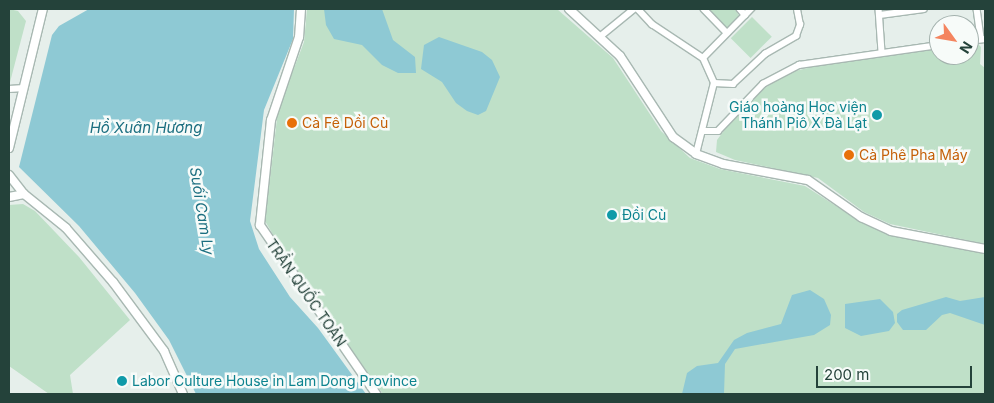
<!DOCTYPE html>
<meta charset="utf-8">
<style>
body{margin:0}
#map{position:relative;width:994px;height:403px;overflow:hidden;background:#e6efeb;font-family:Inter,sans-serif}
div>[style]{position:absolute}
.green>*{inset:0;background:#bfe0c8;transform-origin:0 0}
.water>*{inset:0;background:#8ec9d4}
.roads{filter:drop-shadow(1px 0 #a8b8b2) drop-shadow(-1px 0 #a8b8b2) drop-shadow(0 1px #a8b8b2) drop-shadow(0 -1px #a8b8b2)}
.street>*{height:5.5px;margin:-2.75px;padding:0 2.75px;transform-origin:2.75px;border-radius:2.75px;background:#fff}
.secondary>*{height:8px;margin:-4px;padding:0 4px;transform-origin:4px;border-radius:4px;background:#fff}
.dots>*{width:14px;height:14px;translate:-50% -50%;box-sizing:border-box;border:2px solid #f7fbf9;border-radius:50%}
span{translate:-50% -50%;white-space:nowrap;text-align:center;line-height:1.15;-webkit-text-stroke:5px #f7fbf9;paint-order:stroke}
.culture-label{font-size:14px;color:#0d838f}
.right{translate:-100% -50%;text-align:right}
.left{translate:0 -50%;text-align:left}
.food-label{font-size:14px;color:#c56008}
.street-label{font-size:14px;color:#24423a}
.water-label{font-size:15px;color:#1c6f80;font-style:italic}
.frame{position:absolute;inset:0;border:10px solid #24423a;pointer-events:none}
.north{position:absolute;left:929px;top:15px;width:50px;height:50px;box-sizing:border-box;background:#f7fbf9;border:1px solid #a3b1ad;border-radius:50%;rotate:122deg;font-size:14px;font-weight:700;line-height:20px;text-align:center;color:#24423a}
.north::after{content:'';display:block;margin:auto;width:18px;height:22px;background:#f4845f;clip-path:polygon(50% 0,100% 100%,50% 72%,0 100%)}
.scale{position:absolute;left:816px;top:366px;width:156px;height:22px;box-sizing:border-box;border:2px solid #24423a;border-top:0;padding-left:6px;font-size:15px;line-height:18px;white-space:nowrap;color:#24423a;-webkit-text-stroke:4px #f7fbf9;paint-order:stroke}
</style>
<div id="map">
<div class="green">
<div style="clip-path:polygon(9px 9px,18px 11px,26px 21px,9px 86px)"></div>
<div style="clip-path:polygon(307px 9px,557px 9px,613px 58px,661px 131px,690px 158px,720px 169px,805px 186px,864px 224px,893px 236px,985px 254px,985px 394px,383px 394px,291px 265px,265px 221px,278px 110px,304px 42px)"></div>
<div style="clip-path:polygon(705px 9px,735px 9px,739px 16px,730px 27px,724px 28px)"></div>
<div style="left:752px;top:17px;width:28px;height:30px;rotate:45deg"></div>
<div style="clip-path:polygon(977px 43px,981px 47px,980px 64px,985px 68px,985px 244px,890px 224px,864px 212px,818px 178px,735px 160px,716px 152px,717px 140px,734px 117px,756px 94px,787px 73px,824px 64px,939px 49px,939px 55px,969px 55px,969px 45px)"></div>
<div style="clip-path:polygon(23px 204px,35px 211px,79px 257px,130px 320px,70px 375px,73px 394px,49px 394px,9px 366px,9px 205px)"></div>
</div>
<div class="water">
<div style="clip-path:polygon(89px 9px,294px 9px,293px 39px,264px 110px,250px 221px,259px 249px,290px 297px,318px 328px,366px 394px,196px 394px,169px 340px,135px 293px,79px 226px,19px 167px,52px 35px,59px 26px)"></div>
<div style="clip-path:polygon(324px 9px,382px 9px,393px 40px,415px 57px,416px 73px,398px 73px,382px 65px,362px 45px,334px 39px,326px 25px)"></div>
<div style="clip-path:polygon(439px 37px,482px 52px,492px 60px,500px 77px,486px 111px,478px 115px,467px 111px,456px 103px,442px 82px,421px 69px,424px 45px)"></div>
<div style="clip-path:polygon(810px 290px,824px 299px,831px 315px,830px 325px,814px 335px,735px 349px,725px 364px,724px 394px,682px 394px,687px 373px,697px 366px,718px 363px,734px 340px,747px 333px,781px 324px,792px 295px)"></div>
<div style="clip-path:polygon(946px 297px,960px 301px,985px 297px,985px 325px,950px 313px,942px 315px,926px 330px,903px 330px,897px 322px,897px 314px,902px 310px)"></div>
<div style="clip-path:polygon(880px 299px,893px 312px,895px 323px,889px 331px,861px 336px,845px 328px,845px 304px)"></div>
</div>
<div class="roads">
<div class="street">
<div style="left:638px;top:9px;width:21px;rotate:47deg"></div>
<div style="left:652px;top:24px;width:61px;rotate:33.7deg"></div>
<div style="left:704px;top:9px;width:33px;rotate:46deg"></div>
<div style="left:740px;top:9px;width:8px;rotate:50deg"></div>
<div style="left:879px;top:9px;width:43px;rotate:86deg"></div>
<div style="left:977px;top:9px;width:30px;rotate:82deg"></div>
<div style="left:880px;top:15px;width:44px;rotate:-7.8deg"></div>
<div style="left:601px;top:36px;width:43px;rotate:-39.3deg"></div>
<div style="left:969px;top:41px;width:16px;rotate:-7deg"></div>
<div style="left:714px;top:83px;width:27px;rotate:-114deg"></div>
<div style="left:703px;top:58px;width:69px;rotate:-45.6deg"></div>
<div style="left:9px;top:89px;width:15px;rotate:-4deg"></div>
<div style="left:702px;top:131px;width:16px"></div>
<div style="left:718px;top:131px;width:65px;rotate:-46.2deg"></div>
<div style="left:763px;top:84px;width:41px;rotate:-27.8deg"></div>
<div style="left:799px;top:65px;width:141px;rotate:-8.1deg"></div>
<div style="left:696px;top:154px;width:73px;rotate:-75.8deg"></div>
<div style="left:714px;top:83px;width:19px;rotate:3deg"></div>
<div style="left:733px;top:84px;width:44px;rotate:-43.2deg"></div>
<div style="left:765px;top:54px;width:36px;rotate:-30deg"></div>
<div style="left:796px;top:36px;width:12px;rotate:-70deg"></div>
<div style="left:800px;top:25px;width:16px;rotate:-101deg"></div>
</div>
<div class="secondary">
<div style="left:301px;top:9px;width:28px;rotate:94deg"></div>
<div style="left:299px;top:37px;width:88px;rotate:108.6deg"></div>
<div style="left:271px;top:120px;width:106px;rotate:96deg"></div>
<div style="left:260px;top:225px;width:205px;rotate:55.5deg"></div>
<div style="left:569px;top:9px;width:69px;rotate:42.7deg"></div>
<div style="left:620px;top:56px;width:97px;rotate:56.8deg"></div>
<div style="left:673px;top:137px;width:29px;rotate:36deg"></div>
<div style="left:696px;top:154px;width:29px;rotate:20deg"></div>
<div style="left:723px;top:164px;width:86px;rotate:10.7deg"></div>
<div style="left:808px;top:180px;width:65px;rotate:34.9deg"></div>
<div style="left:861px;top:217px;width:33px;rotate:25deg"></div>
<div style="left:891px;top:231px;width:96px;rotate:10.8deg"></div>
<div style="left:9px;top:148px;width:143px;rotate:-76.3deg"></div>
<div style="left:9px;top:175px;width:24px;rotate:52deg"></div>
<div style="left:24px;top:194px;width:54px;rotate:39deg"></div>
<div style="left:66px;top:228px;width:72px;rotate:49deg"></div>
<div style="left:113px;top:282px;width:86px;rotate:53.5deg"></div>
<div style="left:164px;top:351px;width:47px;rotate:66.2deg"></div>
<div style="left:9px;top:197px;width:15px;rotate:-11deg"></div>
</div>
</div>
<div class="dots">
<div style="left:877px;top:115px;background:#0f9aa8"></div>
<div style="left:292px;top:123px;background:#e8710a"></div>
<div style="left:849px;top:155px;background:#e8710a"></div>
<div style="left:612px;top:215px;background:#0f9aa8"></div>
<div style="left:122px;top:381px;background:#0f9aa8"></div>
</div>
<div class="culture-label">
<span class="right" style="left:867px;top:115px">Giáo hoàng Học viện<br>Thánh Piô X Đà Lạt</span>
<span class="left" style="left:622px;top:215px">Đồi Cù</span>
<span class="left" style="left:132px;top:381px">Labor Culture House in Lam Dong Province</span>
</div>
<div class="food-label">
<span class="left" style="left:302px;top:123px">Cà Fê Dồi Cù</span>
<span class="left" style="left:859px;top:155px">Cà Phê Pha Máy</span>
</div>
<div class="street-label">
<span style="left:306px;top:293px;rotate:55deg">TRẦN QUỐC TOẢN</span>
</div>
<div class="water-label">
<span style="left:146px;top:128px">Hồ Xuân Hương</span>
<span style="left:202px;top:211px;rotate:81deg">Suối Cam Ly</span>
</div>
<div class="frame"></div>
<div class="north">N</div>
<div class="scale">200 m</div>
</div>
